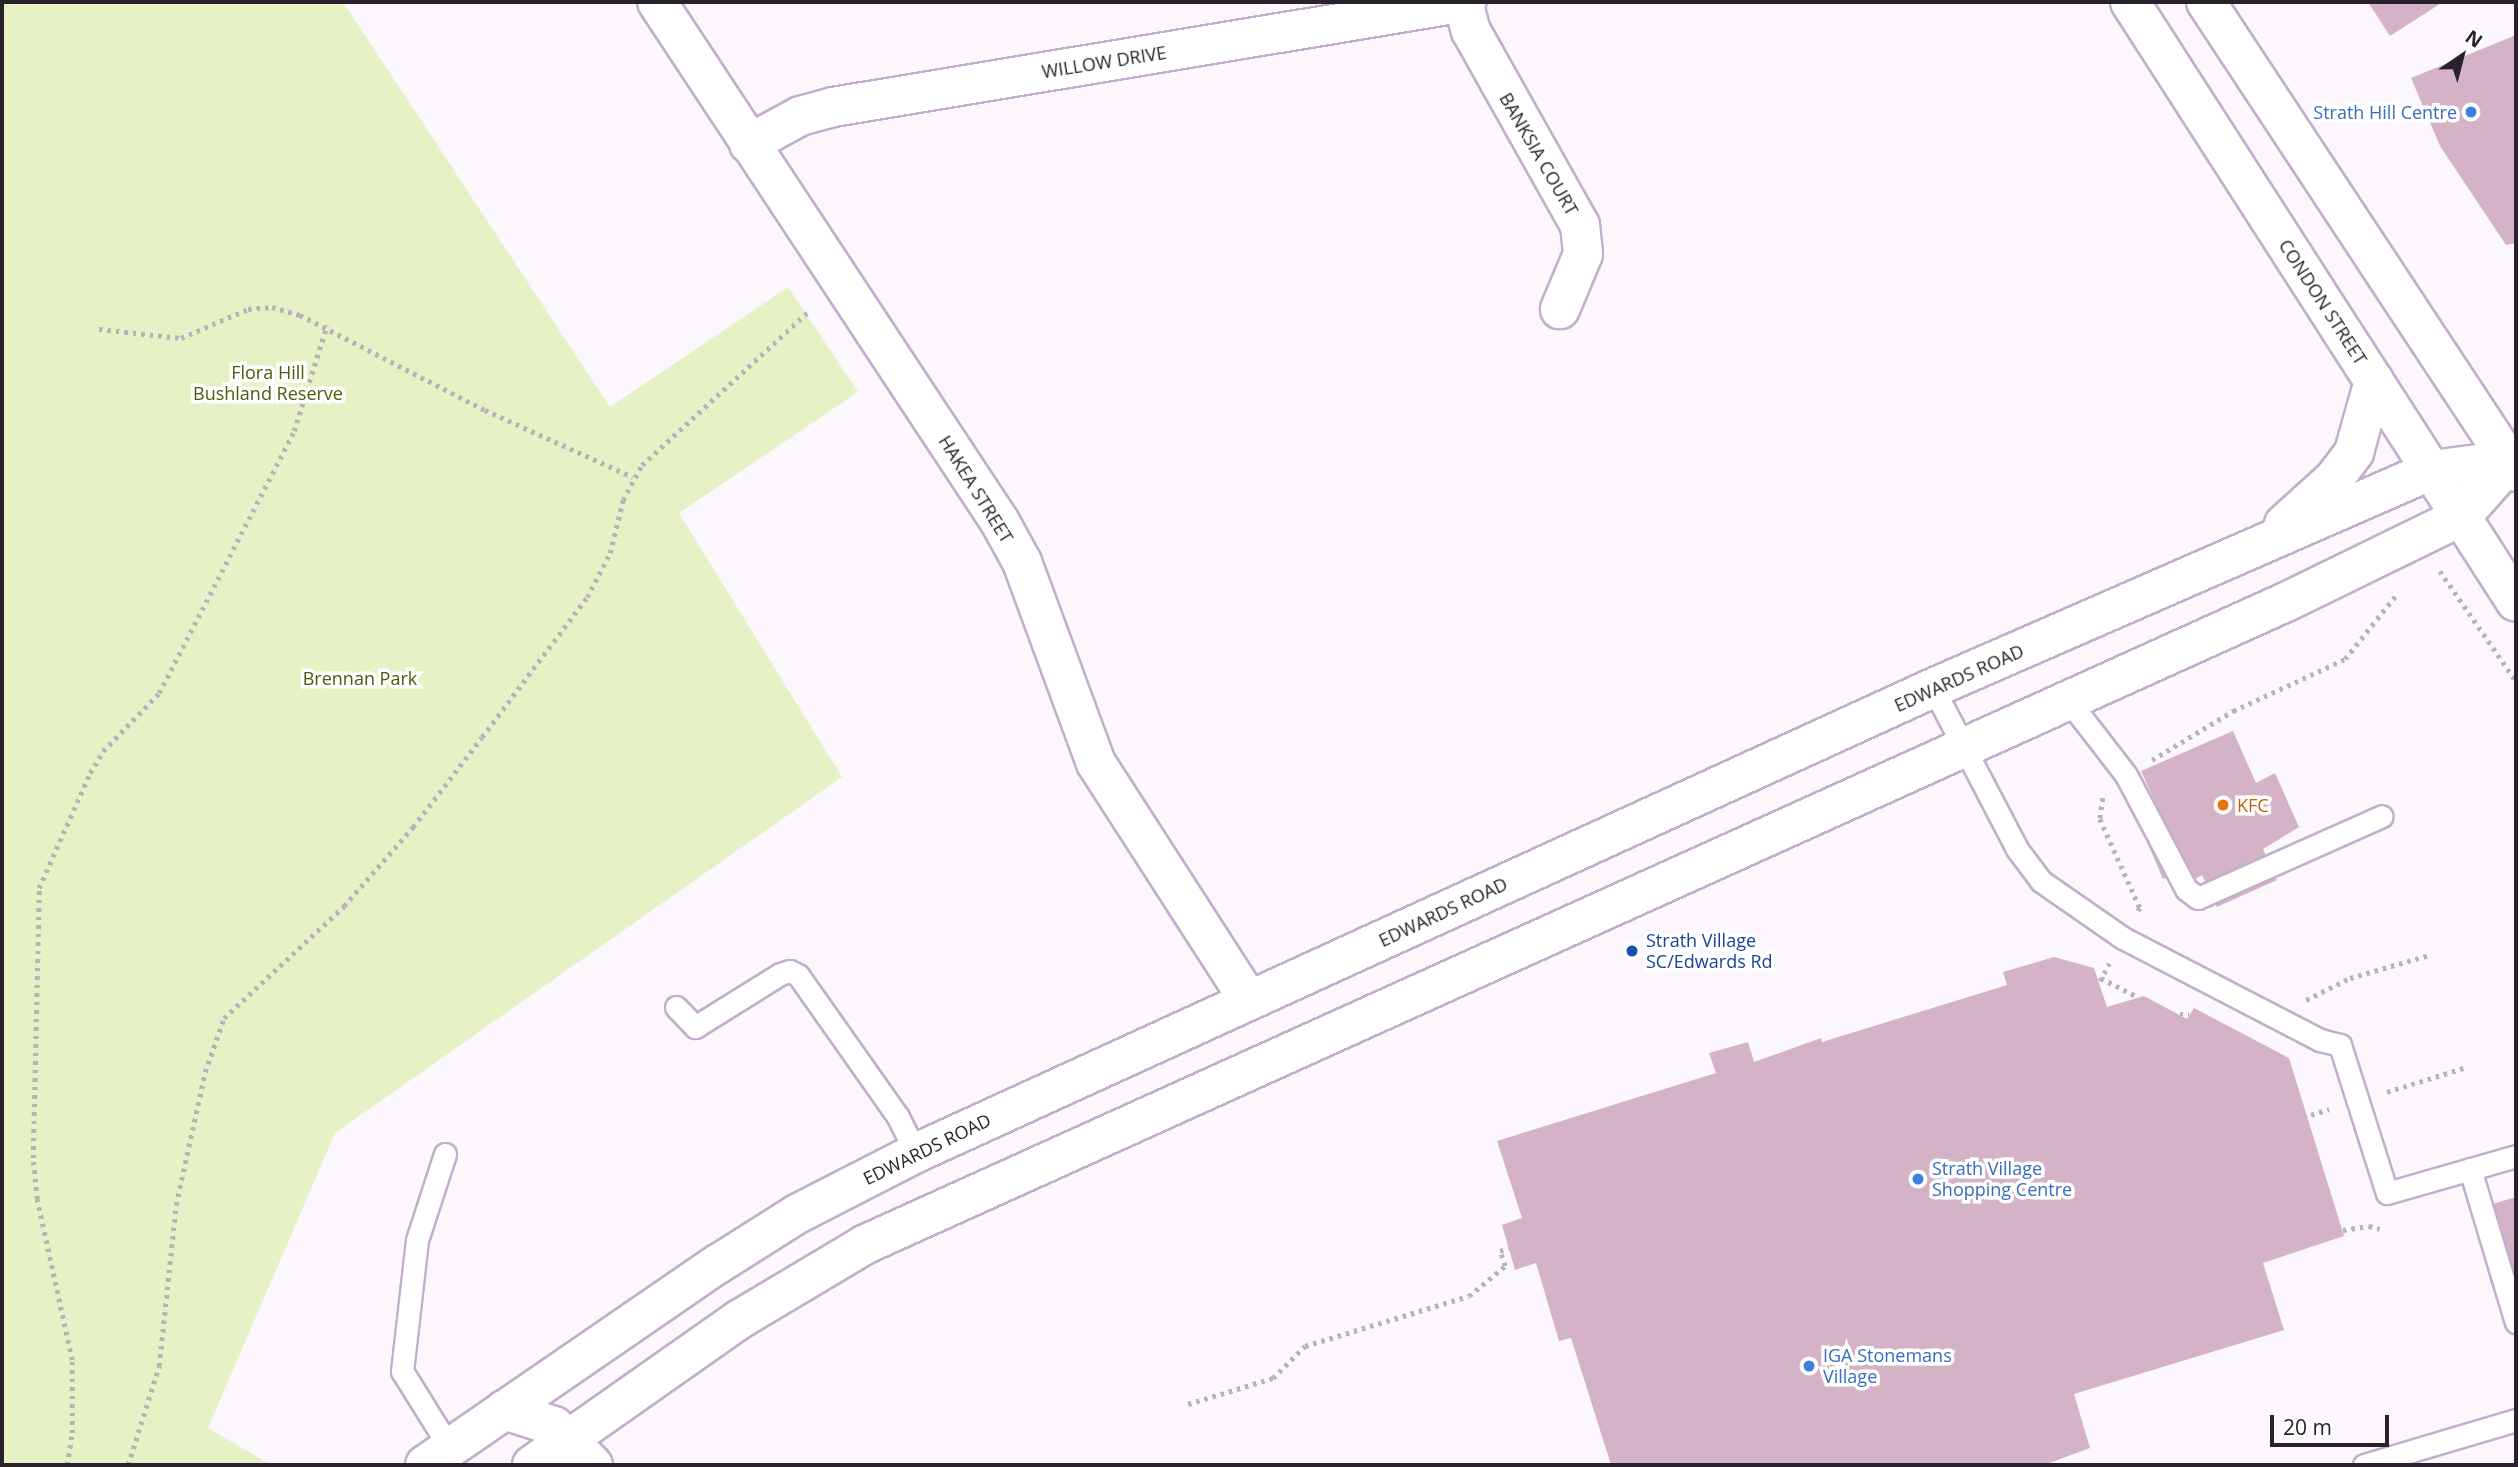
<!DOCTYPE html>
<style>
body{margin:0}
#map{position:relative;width:2518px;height:1467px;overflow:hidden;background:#fbf7fd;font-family:"Open Sans",sans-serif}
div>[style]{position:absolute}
.green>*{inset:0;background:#e7f1c6}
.building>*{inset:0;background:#d5b3c7}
.path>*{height:4.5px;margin-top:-2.25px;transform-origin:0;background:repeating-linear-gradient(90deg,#b8b3ba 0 3.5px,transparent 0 8.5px)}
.roads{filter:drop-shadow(2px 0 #c3afcd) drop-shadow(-2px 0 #c3afcd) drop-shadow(0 2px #c3afcd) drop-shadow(0 -2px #c3afcd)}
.lane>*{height:21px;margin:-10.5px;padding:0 10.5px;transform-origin:10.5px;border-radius:10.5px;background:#fff}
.street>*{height:38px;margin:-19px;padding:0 19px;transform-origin:19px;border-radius:19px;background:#fff}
.secondary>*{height:38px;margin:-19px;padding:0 19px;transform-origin:19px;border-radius:19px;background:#fff}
.dots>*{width:19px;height:19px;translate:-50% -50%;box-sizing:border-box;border:4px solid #fff;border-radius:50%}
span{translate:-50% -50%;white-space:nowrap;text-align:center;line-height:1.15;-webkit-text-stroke:7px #fff;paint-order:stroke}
.street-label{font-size:18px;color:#29212c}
.shop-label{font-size:18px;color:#366cbe}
.right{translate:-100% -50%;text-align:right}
.left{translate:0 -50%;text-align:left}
.park-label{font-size:18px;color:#4f5a0f}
.food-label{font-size:18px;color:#c56008}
.transit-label{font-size:18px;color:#164399}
.frame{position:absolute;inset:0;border:4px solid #29212c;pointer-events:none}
.north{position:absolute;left:2427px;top:21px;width:70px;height:70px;-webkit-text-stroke:5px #fff;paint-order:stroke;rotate:35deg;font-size:19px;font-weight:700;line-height:28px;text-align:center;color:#29212c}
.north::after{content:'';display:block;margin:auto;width:24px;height:32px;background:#29212c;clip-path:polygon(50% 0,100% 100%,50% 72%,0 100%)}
.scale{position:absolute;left:2270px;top:1415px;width:119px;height:32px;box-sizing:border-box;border:4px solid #29212c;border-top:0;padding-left:9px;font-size:21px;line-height:24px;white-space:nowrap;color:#29212c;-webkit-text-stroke:5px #fff;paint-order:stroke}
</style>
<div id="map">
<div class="green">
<div style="clip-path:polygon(2px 2px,343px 2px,610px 407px,788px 287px,858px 392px,679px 513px,842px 777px,335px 1133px,208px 1428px,271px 1465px,2px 1465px)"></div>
</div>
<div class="building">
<div style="clip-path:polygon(2368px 2px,2443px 2px,2390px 36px)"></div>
<div style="clip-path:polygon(2516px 35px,2516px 243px,2506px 245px,2440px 146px,2411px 78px)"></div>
<div style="clip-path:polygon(2233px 731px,2256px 783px,2275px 773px,2299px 827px,2263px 849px,2277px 880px,2217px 907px,2202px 875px,2195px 879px,2190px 867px,2163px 879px,2148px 844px,2170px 835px,2141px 771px)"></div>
<div style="clip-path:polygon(2054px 957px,2094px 968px,2107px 1007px,2144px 996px,2187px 1019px,2194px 1008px,2289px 1058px,2344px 1236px,2263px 1263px,2284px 1330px,2074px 1394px,2090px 1448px,2044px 1465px,1611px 1465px,1571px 1338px,1559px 1341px,1536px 1263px,1515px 1270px,1502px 1225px,1522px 1218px,1497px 1141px,1716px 1073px,1709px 1053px,1748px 1042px,1754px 1062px,1821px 1038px,1822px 1042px,2007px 985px,2003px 972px)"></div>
<div style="clip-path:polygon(2516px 1197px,2516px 1290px,2512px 1277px,2491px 1284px,2485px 1262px,2505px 1256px,2489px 1205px)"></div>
</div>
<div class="path">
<div style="left:99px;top:329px;width:82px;rotate:6.3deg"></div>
<div style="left:181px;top:338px;width:73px;rotate:-23.4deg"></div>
<div style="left:248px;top:309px;width:24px;rotate:-5deg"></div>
<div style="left:272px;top:307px;width:29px;rotate:16deg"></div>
<div style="left:300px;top:315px;width:208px;rotate:27.2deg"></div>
<div style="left:485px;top:410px;width:162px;rotate:24.4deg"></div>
<div style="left:2440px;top:571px;width:134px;rotate:55.4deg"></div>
<div style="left:2152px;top:760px;width:95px;rotate:-31.2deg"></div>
<div style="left:2233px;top:711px;width:123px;rotate:-24.9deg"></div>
<div style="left:2345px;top:659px;width:82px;rotate:-51.4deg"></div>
<div style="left:2103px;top:798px;width:21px;rotate:98deg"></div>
<div style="left:2100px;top:819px;width:98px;rotate:65.8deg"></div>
<div style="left:2140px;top:908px;width:6px;rotate:121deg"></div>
<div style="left:2101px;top:978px;width:42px;rotate:27.2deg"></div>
<div style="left:2100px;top:981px;width:20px;rotate:-63deg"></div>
<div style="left:2306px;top:1000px;width:49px;rotate:-26.6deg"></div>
<div style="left:2350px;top:978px;width:82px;rotate:-16.2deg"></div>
<div style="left:2180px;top:1014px;width:9px"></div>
<div style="left:2387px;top:1092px;width:84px;rotate:-17.4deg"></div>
<div style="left:2311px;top:1115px;width:19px;rotate:-18deg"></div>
<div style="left:2343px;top:1230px;width:26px;rotate:-9deg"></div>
<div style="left:2369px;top:1226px;width:11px;rotate:15deg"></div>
<div style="left:1188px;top:1404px;width:89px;rotate:-17deg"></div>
<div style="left:1273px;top:1378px;width:45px;rotate:-45deg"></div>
<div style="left:1305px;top:1346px;width:171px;rotate:-17deg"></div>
<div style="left:1469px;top:1296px;width:47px;rotate:-39.8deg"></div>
<div style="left:1505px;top:1266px;width:16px;rotate:-108deg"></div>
<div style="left:1500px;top:1251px;width:9px;rotate:-21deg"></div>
<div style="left:67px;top:1465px;width:32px;rotate:-81deg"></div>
<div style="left:72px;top:1433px;width:73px;rotate:-90deg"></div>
<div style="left:72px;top:1360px;width:165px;rotate:-102.3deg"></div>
<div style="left:37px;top:1199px;width:41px;rotate:-95.6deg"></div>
<div style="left:33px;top:1158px;width:270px;rotate:-88.7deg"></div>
<div style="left:39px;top:888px;width:126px;rotate:-66.1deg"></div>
<div style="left:90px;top:773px;width:26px;rotate:-59deg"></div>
<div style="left:103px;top:751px;width:81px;rotate:-46deg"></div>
<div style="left:159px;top:693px;width:295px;rotate:-62.7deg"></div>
<div style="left:294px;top:431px;width:111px;rotate:-72.7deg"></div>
<div style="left:128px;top:1465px;width:104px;rotate:-72.6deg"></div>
<div style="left:159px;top:1366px;width:162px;rotate:-84deg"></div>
<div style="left:176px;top:1205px;width:136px;rotate:-77.7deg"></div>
<div style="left:205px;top:1072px;width:57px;rotate:-70.6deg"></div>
<div style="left:224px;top:1018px;width:164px;rotate:-43deg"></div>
<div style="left:344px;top:906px;width:105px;rotate:-48.9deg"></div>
<div style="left:413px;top:827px;width:113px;rotate:-52.5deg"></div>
<div style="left:482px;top:737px;width:175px;rotate:-53.1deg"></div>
<div style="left:587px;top:597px;width:50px;rotate:-62.4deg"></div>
<div style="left:610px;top:553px;width:55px;rotate:-76.2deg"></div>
<div style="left:623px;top:500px;width:40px;rotate:-62deg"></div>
<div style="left:642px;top:465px;width:227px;rotate:-42.7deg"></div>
</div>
<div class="roads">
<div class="lane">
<div style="left:1933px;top:688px;width:182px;rotate:62.4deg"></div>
<div style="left:2017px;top:849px;width:40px;rotate:53deg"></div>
<div style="left:2041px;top:881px;width:100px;rotate:34.8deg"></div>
<div style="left:2123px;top:938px;width:222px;rotate:27.4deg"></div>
<div style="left:2320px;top:1040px;width:21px;rotate:14deg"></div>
<div style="left:2340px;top:1045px;width:155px;rotate:72.4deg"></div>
<div style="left:2387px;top:1193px;width:134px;rotate:-16deg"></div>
<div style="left:2068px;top:700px;width:95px;rotate:52.3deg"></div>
<div style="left:2126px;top:775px;width:129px;rotate:62.2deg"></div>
<div style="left:2186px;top:889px;width:15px;rotate:37deg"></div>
<div style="left:2198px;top:898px;width:201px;rotate:-24deg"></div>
<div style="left:676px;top:1007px;width:28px;rotate:46deg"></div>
<div style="left:695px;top:1027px;width:100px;rotate:-31.9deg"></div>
<div style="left:780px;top:974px;width:10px;rotate:-17deg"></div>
<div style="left:790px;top:971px;width:9px;rotate:27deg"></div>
<div style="left:798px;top:975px;width:174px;rotate:54.8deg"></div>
<div style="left:898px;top:1117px;width:40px;rotate:63.4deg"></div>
<div style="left:445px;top:1154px;width:90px;rotate:108deg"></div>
<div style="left:417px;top:1240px;width:132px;rotate:96.5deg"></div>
<div style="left:402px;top:1371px;width:91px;rotate:58.1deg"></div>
<div style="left:2470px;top:1169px;width:160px;rotate:73.3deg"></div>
<div style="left:2364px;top:1465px;width:159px;rotate:-16.5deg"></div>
</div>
<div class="street">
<div style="left:657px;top:2px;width:623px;rotate:56.59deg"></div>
<div style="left:1000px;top:522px;width:46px;rotate:61.2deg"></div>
<div style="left:1022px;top:562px;width:214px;rotate:69.8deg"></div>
<div style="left:1096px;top:763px;width:282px;rotate:57.2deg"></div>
<div style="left:1463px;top:2px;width:30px;rotate:75deg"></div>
<div style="left:1471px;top:31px;width:223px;rotate:60.7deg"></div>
<div style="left:1580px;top:225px;width:29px;rotate:84deg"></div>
<div style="left:1583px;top:254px;width:60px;rotate:112.7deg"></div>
<div style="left:749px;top:144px;width:58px;rotate:-28.8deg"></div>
<div style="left:800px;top:116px;width:34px;rotate:-15deg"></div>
<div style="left:833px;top:107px;width:642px;rotate:-9.42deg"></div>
<div style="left:504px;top:1410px;width:52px;rotate:17.7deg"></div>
<div style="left:554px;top:1426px;width:55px;rotate:45deg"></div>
</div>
<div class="secondary">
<div style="left:2130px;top:2px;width:713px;rotate:57.25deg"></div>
<div style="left:2206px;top:2px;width:563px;rotate:56.59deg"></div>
<div style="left:2284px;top:524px;width:67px;rotate:-42deg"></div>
<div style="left:2334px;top:479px;width:34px;rotate:-53deg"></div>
<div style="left:2354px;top:452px;width:74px;rotate:-74.3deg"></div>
<div style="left:425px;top:1465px;width:355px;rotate:-34.5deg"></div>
<div style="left:718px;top:1264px;width:93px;rotate:-32.3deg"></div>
<div style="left:797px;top:1214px;width:134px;rotate:-27.1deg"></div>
<div style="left:916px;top:1153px;width:1118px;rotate:-24.57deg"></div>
<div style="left:1933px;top:688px;width:545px;rotate:-23.6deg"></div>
<div style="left:2432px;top:470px;width:85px;rotate:-7.5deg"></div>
<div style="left:532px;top:1465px;width:254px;rotate:-35.1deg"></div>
<div style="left:740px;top:1319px;width:147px;rotate:-30.8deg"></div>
<div style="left:866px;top:1244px;width:1558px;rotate:-24.33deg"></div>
<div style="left:2286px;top:602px;width:196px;rotate:-26deg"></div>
<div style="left:2462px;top:516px;width:72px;rotate:-48.4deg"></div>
</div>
</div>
<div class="dots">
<div style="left:2471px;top:112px;background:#3f7fe0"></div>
<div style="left:2223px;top:805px;background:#e8710a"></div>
<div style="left:1632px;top:951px;background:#1a4fb4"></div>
<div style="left:1918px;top:1179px;background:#3f7fe0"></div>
<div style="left:1809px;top:1366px;background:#3f7fe0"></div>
</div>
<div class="street-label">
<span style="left:1104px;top:62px;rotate:-9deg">WILLOW DRIVE</span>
<span style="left:1539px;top:154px;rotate:60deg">BANKSIA COURT</span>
<span style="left:2323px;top:302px;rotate:57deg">CONDON STREET</span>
<span style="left:976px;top:489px;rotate:58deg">HAKEA STREET</span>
<span style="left:1959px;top:678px;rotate:-24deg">EDWARDS ROAD</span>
<span style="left:1443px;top:912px;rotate:-25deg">EDWARDS ROAD</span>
<span style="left:927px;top:1149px;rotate:-26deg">EDWARDS ROAD</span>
</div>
<div class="shop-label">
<span class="right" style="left:2457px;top:112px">Strath Hill Centre</span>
<span class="left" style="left:1932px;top:1179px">Strath Village<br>Shopping Centre</span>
<span class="left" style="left:1823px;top:1366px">IGA Stonemans<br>Village</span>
</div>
<div class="park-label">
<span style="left:268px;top:383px">Flora Hill<br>Bushland Reserve</span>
<span style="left:360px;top:678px">Brennan Park</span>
</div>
<div class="food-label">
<span class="left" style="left:2237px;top:805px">KFC</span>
</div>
<div class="transit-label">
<span class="left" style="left:1646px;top:951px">Strath Village<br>SC/Edwards Rd</span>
</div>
<div class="frame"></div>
<div class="north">N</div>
<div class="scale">20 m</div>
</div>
